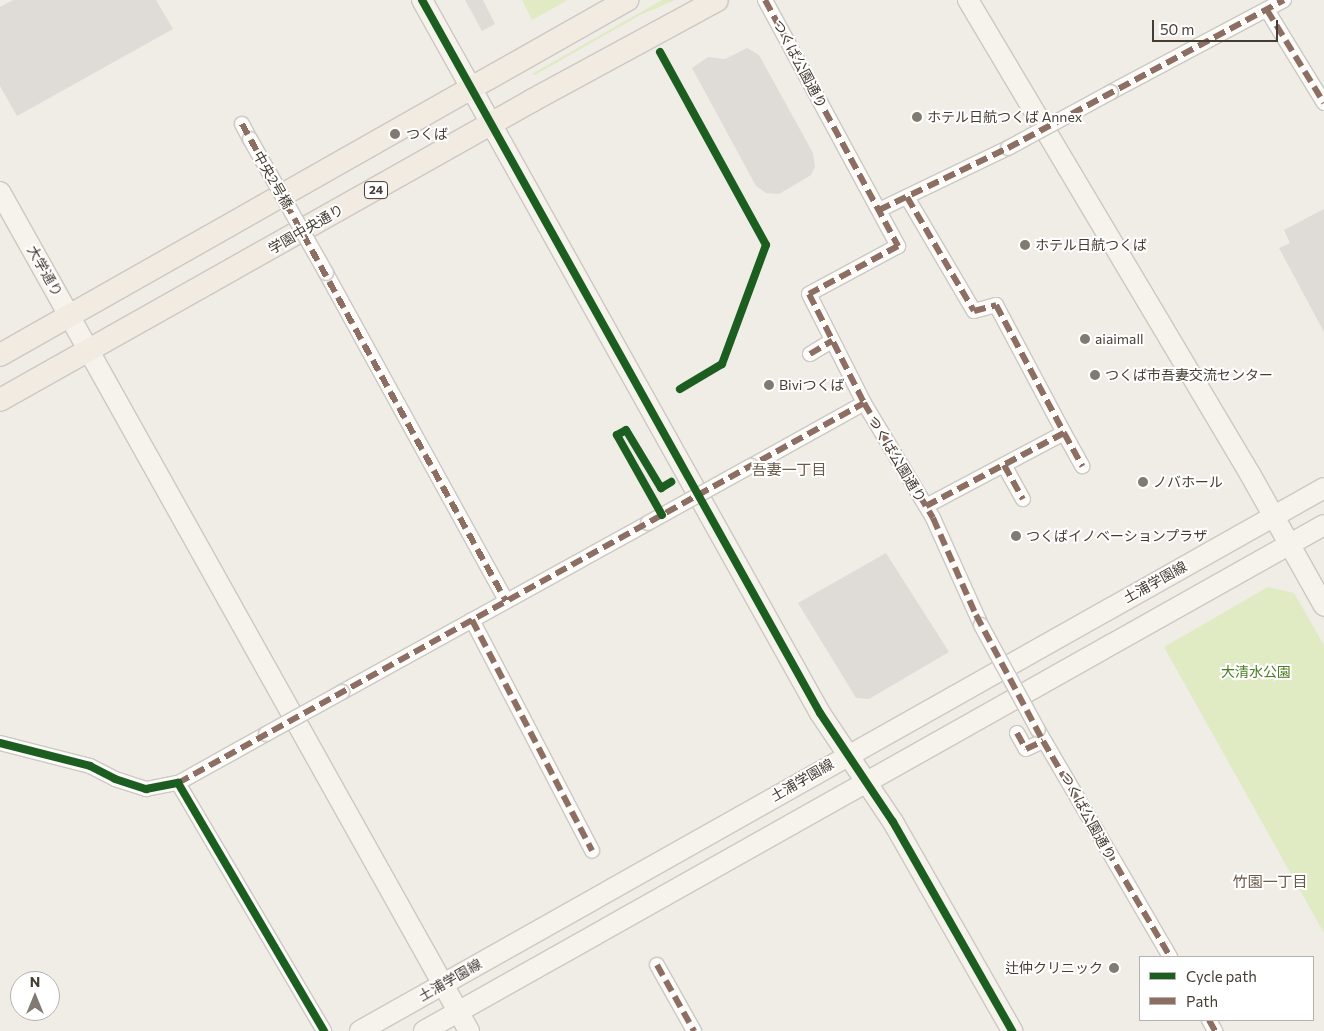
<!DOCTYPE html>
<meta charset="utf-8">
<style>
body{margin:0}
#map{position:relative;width:1324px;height:1031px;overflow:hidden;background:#f0ece6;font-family:Commissioner,"Noto Sans JP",sans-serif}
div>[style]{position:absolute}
.green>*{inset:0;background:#e0ebc4}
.parking>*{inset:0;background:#dfdbd6}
.roads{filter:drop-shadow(1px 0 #ccc8c2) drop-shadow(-1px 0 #ccc8c2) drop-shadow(0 1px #ccc8c2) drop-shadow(0 -1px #ccc8c2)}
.street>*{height:14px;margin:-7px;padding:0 7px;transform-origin:7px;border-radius:7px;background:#fdfcfb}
.secondary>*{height:20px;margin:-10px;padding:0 10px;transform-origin:10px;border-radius:10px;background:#f6f3ed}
.primary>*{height:22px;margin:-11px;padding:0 11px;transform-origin:11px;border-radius:11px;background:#f1ebe2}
.bridges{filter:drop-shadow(1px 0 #ccc8c2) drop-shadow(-1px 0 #ccc8c2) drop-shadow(0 1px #ccc8c2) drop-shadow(0 -1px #ccc8c2)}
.street-bridge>*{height:14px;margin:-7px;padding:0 7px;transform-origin:7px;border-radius:7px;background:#fdfcfb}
.quiet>*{height:6px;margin-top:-3px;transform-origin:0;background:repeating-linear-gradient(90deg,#8d6e63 0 12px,transparent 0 18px)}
.cycleway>*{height:8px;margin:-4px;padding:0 4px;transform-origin:4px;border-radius:4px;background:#1b5e20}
.dots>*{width:14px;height:14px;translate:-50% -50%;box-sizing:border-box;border:2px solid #fff;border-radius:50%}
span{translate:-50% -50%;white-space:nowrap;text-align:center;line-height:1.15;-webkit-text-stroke:4px #fff;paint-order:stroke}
.shield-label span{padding:1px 4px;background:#fff;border:1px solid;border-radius:4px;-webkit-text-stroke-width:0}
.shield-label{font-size:12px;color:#453d33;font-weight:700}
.street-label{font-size:14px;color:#453d33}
.poi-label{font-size:14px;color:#453d33}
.left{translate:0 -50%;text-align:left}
.right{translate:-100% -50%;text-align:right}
.park-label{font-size:14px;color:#4b7b22}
.neighbourhood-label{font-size:15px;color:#695a49}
.legend{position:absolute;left:1139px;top:956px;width:175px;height:65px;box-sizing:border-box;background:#fff;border:1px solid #b5b1ad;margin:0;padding:6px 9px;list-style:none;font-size:15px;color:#453d33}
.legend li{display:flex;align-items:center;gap:10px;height:25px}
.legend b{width:25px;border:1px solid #b5b1ad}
.north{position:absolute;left:10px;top:971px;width:50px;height:50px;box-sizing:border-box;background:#fff;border:1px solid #b5b1ad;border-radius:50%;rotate:0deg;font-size:14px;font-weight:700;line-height:20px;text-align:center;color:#453d33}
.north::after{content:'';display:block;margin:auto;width:18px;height:22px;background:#817a72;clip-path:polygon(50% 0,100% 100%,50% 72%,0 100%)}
.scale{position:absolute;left:1152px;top:20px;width:126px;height:22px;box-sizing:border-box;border:2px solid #453d33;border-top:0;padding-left:6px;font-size:15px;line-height:18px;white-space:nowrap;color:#453d33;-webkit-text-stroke:4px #fff;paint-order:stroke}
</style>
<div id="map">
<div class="green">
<div style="clip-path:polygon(522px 0,568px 0,532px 20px)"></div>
<div style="clip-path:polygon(662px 0,675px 0,640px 15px,535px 75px,532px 74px)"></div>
<div style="clip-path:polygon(1268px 587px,1294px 593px,1324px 645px,1324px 933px,1164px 647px)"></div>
</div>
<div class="parking">
<div style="clip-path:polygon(13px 0,156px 0,173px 29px,17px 116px,0 86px,0 7px)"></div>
<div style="clip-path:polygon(465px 0,483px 0,495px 24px,482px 31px)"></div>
<div style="clip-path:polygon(747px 48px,759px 55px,813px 153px,815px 167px,811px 175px,779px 194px,766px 193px,756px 186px,692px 68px,708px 57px,725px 59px)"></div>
<div style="clip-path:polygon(1324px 209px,1324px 332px,1279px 248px,1290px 243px,1284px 230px)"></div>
<div style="clip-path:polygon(886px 553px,949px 652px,869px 699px,856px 698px,798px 603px)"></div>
</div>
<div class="roads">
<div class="street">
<div style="left:765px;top:0;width:280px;rotate:61.6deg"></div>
<div style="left:898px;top:246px;width:101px;rotate:151.7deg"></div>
<div style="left:809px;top:294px;width:122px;rotate:63.2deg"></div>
<div style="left:864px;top:403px;width:134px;rotate:59deg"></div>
<div style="left:933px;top:518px;width:117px;rotate:65.8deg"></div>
<div style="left:1267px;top:10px;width:109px;rotate:58.5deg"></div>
<div style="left:1111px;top:92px;width:196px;rotate:-28deg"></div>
<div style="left:242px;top:124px;width:17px;rotate:62deg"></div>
<div style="left:907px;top:197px;width:132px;rotate:59.6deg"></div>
<div style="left:974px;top:311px;width:23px;rotate:-15deg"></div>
<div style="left:996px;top:305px;width:145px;rotate:62deg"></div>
<div style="left:879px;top:210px;width:143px;rotate:-25.7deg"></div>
<div style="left:326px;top:273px;width:374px;rotate:61.2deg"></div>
<div style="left:810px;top:354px;width:26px;rotate:-31deg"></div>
<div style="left:1004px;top:465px;width:39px;rotate:61deg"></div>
<div style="left:751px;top:466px;width:129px;rotate:-29.1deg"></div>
<div style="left:926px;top:506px;width:156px;rotate:-27.9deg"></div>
<div style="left:1064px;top:433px;width:38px;rotate:61deg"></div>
<div style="left:472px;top:620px;width:260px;rotate:62.5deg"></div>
<div style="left:342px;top:692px;width:350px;rotate:-28.9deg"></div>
<div style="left:1038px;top:730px;width:263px;rotate:59.8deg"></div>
<div style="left:1017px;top:733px;width:18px;rotate:61deg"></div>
<div style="left:1026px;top:749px;width:19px;rotate:-25deg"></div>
<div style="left:0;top:743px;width:93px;rotate:14.3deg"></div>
<div style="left:90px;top:766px;width:28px;rotate:27deg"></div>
<div style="left:115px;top:779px;width:33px;rotate:18deg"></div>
<div style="left:146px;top:789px;width:33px;rotate:-11deg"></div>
<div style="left:178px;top:783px;width:288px;rotate:59.5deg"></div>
<div style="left:178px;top:783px;width:101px;rotate:-29.1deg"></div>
<div style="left:657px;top:965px;width:76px;rotate:60.7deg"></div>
<div style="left:1209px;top:1020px;width:13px;rotate:61deg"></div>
</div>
<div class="secondary">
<div style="left:422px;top:0;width:817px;rotate:60.83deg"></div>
<div style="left:820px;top:713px;width:131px;rotate:56.2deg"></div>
<div style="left:893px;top:822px;width:241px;rotate:60.3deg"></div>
<div style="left:968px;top:0;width:552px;rotate:59.25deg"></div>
<div style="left:1250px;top:474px;width:151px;rotate:60.7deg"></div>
<div style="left:0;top:192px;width:961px;rotate:60.79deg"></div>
<div style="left:360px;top:1031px;width:1106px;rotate:-29.39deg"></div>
<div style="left:424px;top:1031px;width:1032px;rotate:-29.35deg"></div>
</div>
<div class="primary">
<div style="left:0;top:355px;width:721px;rotate:-29.52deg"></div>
<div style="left:0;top:400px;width:612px;rotate:-29.37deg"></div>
<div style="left:533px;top:100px;width:209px;rotate:-28.5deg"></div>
</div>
</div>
<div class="bridges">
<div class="street-bridge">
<div style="left:250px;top:139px;width:154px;rotate:60.4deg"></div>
<div style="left:1008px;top:148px;width:117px;rotate:-28.5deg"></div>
<div style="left:648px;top:523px;width:118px;rotate:-29deg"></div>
<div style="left:981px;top:625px;width:119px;rotate:61.5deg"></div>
<div style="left:266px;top:734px;width:87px;rotate:-28.9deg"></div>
</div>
</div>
<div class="quiet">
<div style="left:765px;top:0;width:280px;rotate:61.6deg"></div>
<div style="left:898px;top:246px;width:101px;rotate:151.7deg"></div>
<div style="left:809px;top:294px;width:122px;rotate:63.2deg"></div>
<div style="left:864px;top:403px;width:134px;rotate:59deg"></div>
<div style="left:933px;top:518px;width:106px;rotate:66.1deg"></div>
<div style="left:976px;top:615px;width:143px;rotate:62deg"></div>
<div style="left:1043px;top:741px;width:251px;rotate:59.5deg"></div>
<div style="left:1267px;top:10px;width:109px;rotate:58.5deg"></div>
<div style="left:242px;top:124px;width:545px;rotate:61.04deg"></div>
<div style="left:907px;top:197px;width:132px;rotate:59.6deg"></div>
<div style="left:974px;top:311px;width:23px;rotate:-15deg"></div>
<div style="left:996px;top:305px;width:145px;rotate:62deg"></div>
<div style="left:879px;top:210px;width:143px;rotate:-25.7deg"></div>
<div style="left:1008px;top:148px;width:313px;rotate:-28.2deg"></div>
<div style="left:810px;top:354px;width:26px;rotate:-31deg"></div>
<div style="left:1004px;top:465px;width:39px;rotate:61deg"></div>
<div style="left:926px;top:506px;width:156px;rotate:-27.9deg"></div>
<div style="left:1064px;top:433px;width:38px;rotate:61deg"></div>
<div style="left:472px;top:620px;width:260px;rotate:62.5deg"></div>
<div style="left:1017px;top:733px;width:18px;rotate:61deg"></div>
<div style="left:1026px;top:749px;width:19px;rotate:-25deg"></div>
<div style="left:178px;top:783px;width:784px;rotate:-28.98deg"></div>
<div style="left:657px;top:965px;width:76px;rotate:60.7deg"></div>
<div style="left:1209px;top:1020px;width:13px;rotate:61deg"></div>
</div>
<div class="cycleway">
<div style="left:422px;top:0;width:817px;rotate:60.83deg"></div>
<div style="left:820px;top:713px;width:131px;rotate:56.2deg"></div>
<div style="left:893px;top:822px;width:241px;rotate:60.3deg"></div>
<div style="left:660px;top:52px;width:220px;rotate:61.2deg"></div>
<div style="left:766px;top:245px;width:127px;rotate:110.3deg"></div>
<div style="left:722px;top:364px;width:49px;rotate:149.2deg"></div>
<div style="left:662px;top:515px;width:92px;rotate:-119.4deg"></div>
<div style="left:617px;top:435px;width:10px;rotate:-29deg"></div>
<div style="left:626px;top:430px;width:68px;rotate:58.9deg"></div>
<div style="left:661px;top:488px;width:12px;rotate:-31deg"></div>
<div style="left:0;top:743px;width:93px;rotate:14.3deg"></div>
<div style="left:90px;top:766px;width:28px;rotate:27deg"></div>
<div style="left:115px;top:779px;width:33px;rotate:18deg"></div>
<div style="left:146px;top:789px;width:33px;rotate:-11deg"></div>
<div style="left:178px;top:783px;width:288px;rotate:59.5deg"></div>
</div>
<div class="dots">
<div style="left:917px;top:117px;background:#817a72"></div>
<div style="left:395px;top:134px;background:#817a72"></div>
<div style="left:1025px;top:245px;background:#817a72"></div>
<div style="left:1085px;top:339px;background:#817a72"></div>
<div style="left:1095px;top:375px;background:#817a72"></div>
<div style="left:769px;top:385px;background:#817a72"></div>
<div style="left:1143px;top:482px;background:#817a72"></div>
<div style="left:1016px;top:536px;background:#817a72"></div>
<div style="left:1114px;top:968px;background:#817a72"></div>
</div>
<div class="shield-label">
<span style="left:376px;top:190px">24</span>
</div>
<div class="street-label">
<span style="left:800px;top:64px;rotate:62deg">つくば公園通り</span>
<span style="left:273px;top:180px;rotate:60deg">中央2号橋</span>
<span style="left:306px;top:229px;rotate:-30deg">学園中央通り</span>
<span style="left:45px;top:271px;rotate:60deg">大学通り</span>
<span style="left:897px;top:459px;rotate:59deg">つくば公園通り</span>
<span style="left:1155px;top:582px;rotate:-29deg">土浦学園線</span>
<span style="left:802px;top:780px;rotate:-30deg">土浦学園線</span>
<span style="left:1088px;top:816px;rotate:61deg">つくば公園通り</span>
<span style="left:450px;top:980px;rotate:-30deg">土浦学園線</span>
</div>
<div class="poi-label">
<span class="left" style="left:927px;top:117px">ホテル日航つくば Annex</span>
<span class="left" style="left:406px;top:134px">つくば</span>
<span class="left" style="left:1035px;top:245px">ホテル日航つくば</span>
<span class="left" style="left:1095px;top:339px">aiaimall</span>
<span class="left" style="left:1105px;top:375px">つくば市吾妻交流センター</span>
<span class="left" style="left:779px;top:385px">Biviつくば</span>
<span class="left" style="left:1153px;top:482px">ノバホール</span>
<span class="left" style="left:1026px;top:536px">つくばイノベーションプラザ</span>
<span class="right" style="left:1103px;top:968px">辻仲クリニック</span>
</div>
<div class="park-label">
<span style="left:1256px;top:672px">大清水公園</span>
</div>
<div class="neighbourhood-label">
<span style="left:789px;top:470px">吾妻一丁目</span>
<span style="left:1270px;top:882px">竹園一丁目</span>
</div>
<ul class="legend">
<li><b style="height:6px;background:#1b5e20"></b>Cycle path</li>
<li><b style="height:6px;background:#8d6e63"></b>Path</li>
</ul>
<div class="north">N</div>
<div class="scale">50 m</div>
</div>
